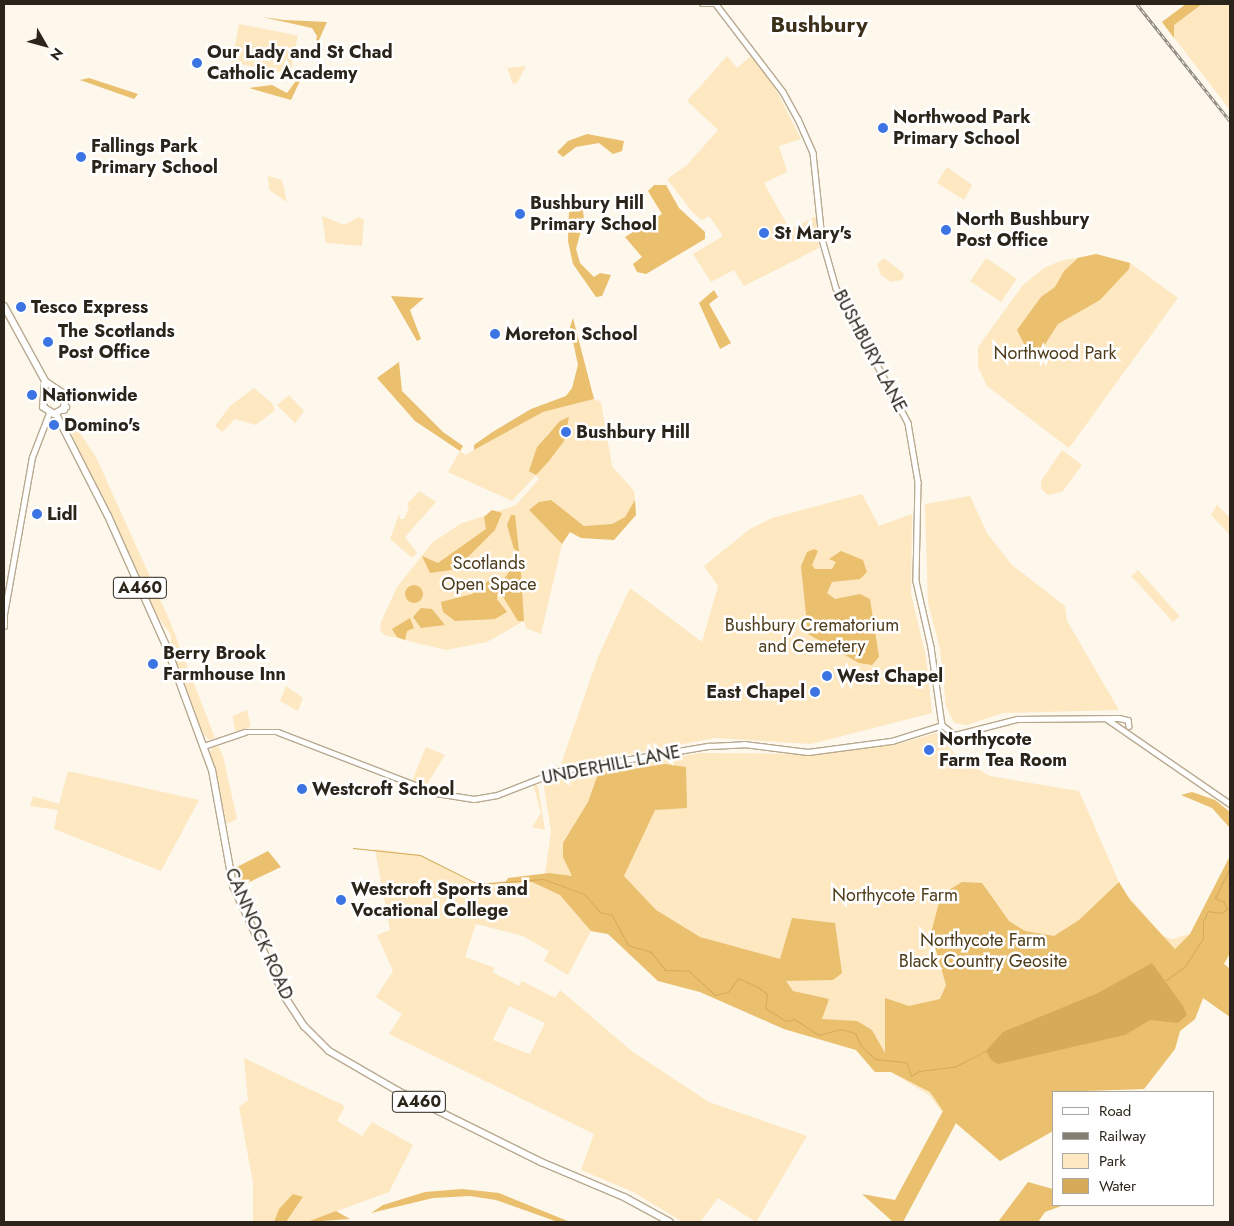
<!DOCTYPE html>
<style>
body{margin:0}
#map{position:relative;width:1234px;height:1226px;overflow:hidden;background:#fdf7ec;font-family:Jost,sans-serif}
div>[style]{position:absolute}
.green>*{inset:0;background:#fde8c2;transform-origin:0 0}
.forest>*{inset:0;background:#eabf6e}
.round{border-radius:50%}
.water>*{inset:0;background:#d5aa59}
.stream>*{height:1px;margin:-0.5px;padding:0 0.5px;transform-origin:0.5px;border-radius:0.5px;background:#d5aa59}
.roads{filter:drop-shadow(1px 0 #b8a98f) drop-shadow(-1px 0 #b8a98f) drop-shadow(0 1px #b8a98f) drop-shadow(0 -1px #b8a98f)}
.tertiary>*{height:4.5px;margin:-2.25px;padding:0 2.25px;transform-origin:2.25px;border-radius:2.25px;background:#fff}
.secondary>*{height:5px;margin:-2.5px;padding:0 2.5px;transform-origin:2.5px;border-radius:2.5px;background:#fff}
.trunk>*{height:6px;margin:-3px;padding:0 3px;transform-origin:3px;border-radius:3px;background:#fff}
.rail>*{height:3px;margin-top:-1.5px;transform-origin:0;background:repeating-linear-gradient(90deg,#fff 0 4px,#847e74 0 8px);box-sizing:border-box;border-block:1px solid #847e74}
.dots>*{width:14px;height:14px;translate:-50% -50%;box-sizing:border-box;border:2px solid #fff;border-radius:50%}
span{translate:-50% -50%;white-space:nowrap;text-align:center;line-height:1.15;-webkit-text-stroke:5px #fff;paint-order:stroke}
.shield-label span{padding:1px 4px;background:#fff;border:1px solid;border-radius:4px;-webkit-text-stroke-width:0}
.shield-label{font-size:16px;color:#2a241a;font-weight:700}
.poi-label{font-size:18px;color:#2a241a;font-weight:700}
.left{translate:0 -50%;text-align:left}
.right{translate:-100% -50%;text-align:right}
.street-label{font-size:18px;color:#2a241a}
.park-label{font-size:18px;color:#4e3c1a}
.district-label{font-size:22px;color:#3c301a;font-weight:700}
.frame{position:absolute;inset:0;border:5px solid #2a241a;pointer-events:none}
.legend{position:absolute;left:1052px;top:1091px;width:162px;height:115px;box-sizing:border-box;background:#fff;border:1px solid #aaa7a3;margin:0;padding:6px 9px;list-style:none;font-size:15px;color:#2a241a}
.legend li{display:flex;align-items:center;gap:10px;height:25px}
.legend b{width:25px;border:1px solid #aaa7a3}
.north{position:absolute;left:20px;top:20px;width:50px;height:50px;-webkit-text-stroke:4px #fff;paint-order:stroke;rotate:128deg;font-size:14px;font-weight:700;line-height:20px;text-align:center;color:#2a241a}
.north::after{content:'';display:block;margin:auto;width:18px;height:22px;background:#2a241a;clip-path:polygon(50% 0,100% 100%,50% 72%,0 100%)}
</style>
<div id="map">
<div class="green">
<div style="clip-path:polygon(1186px 4px,1230px 4px,1230px 110px,1162px 22px)"></div>
<div style="left:239px;top:24px;width:60px;height:39px;rotate:11deg"></div>
<div style="clip-path:polygon(752px 55px,774px 86px,801px 139px,779px 146px,787px 172px,764px 183px,790px 230px,816px 216px,819px 248px,744px 286px,734px 270px,711px 282px,693px 254px,723px 236px,709px 216px,702px 220px,693px 213px,667px 179px,687px 165px,718px 130px,687px 101px,727px 56px,737px 68px)"></div>
<div style="clip-path:polygon(526px 66px,517px 83px,513px 84px,507px 68px)"></div>
<div style="clip-path:polygon(947px 167px,972px 185px,964px 200px,937px 183px)"></div>
<div style="clip-path:polygon(268px 176px,282px 180px,287px 202px,269px 190px)"></div>
<div style="clip-path:polygon(322px 216px,344px 225px,359px 217px,364px 220px,362px 246px,326px 243px)"></div>
<div style="clip-path:polygon(1096px 254px,1130px 263px,1178px 298px,1069px 448px,987px 386px,978px 367px,978px 347px,1023px 285px,1044px 268px,1060px 261px)"></div>
<div style="clip-path:polygon(884px 258px,904px 274px,902px 280px,891px 282px,881px 275px,877px 264px)"></div>
<div style="left:986px;top:258px;width:37px;height:28px;rotate:34deg"></div>
<div style="clip-path:polygon(254px 388px,272px 403px,275px 410px,256px 425px,235px 419px,222px 432px,215px 426px,230px 406px)"></div>
<div style="clip-path:polygon(289px 395px,304px 411px,295px 423px,277px 405px)"></div>
<div style="clip-path:polygon(evenodd,594px 399px,601px 402px,612px 466px,634px 491px,635px 500px,625px 517px,612px 524px,584px 526px,551px 501px,529px 510px,562px 544px,541px 634px,526px 628px,524px 621px,487px 642px,446px 650px,384px 635px,380px 630px,381px 622px,397px 587px,432px 543px,460px 524px,516px 505px,539px 479px,536px 475px,512px 501px,448px 472px,460px 451px,465px 455px,543px 412px,594px 399px,569px 418px,531px 463px,548px 433px,569px 418px)"></div>
<div style="clip-path:polygon(71px 420px,96px 457px,169px 619px,215px 738px,209px 740px,203px 734px,171px 647px,171px 635px,158px 617px,66px 422px)"></div>
<div style="clip-path:polygon(1062px 450px,1082px 465px,1062px 492px,1048px 495px,1041px 489px,1041px 481px)"></div>
<div style="clip-path:polygon(419px 491px,436px 502px,405px 537px,417px 553px,412px 558px,390px 539px,399px 514px,400px 519px,404px 519px,409px 509px,407px 504px)"></div>
<div style="clip-path:polygon(862px 494px,879px 526px,912px 514px,911px 594px,926px 657px,932px 713px,811px 744px,715px 738px,560px 767px,598px 657px,630px 588px,702px 642px,718px 586px,704px 566px,750px 529px,772px 518px)"></div>
<div style="clip-path:polygon(970px 496px,987px 533px,1012px 565px,1065px 606px,1067px 621px,1119px 710px,1003px 713px,967px 725px,954px 723px,946px 706px,940px 649px,928px 603px,925px 504px)"></div>
<div style="clip-path:polygon(1217px 505px,1230px 518px,1230px 535px,1211px 515px)"></div>
<div style="left:1138px;top:570px;width:62px;height:9px;rotate:48deg"></div>
<div style="clip-path:polygon(286px 686px,303px 698px,298px 711px,280px 701px)"></div>
<div style="clip-path:polygon(247px 710px,251px 727px,235px 731px,233px 716px)"></div>
<div style="clip-path:polygon(evenodd,936px 733px,960px 759px,990px 776px,1079px 791px,1122px 889px,1163px 936px,1172px 939px,1190px 934px,1230px 856px,1230px 953px,1224px 964px,1230px 969px,1230px 1017px,1203px 998px,1195px 1019px,1180px 1031px,1175px 1049px,1144px 1089px,1053px 1092px,1053px 1131px,1000px 1161px,942px 1112px,929px 1095px,891px 1072px,875px 1072px,856px 1050px,784px 1029px,700px 992px,658px 981px,608px 934px,591px 931px,568px 975px,544px 961px,549px 951px,523px 936px,476px 924px,465px 957px,495px 968px,492px 972px,519px 986px,522px 981px,555px 998px,560px 990px,633px 1052px,709px 1102px,807px 1136px,756px 1222px,718px 1198px,700px 1222px,683px 1222px,633px 1192px,581px 1170px,594px 1134px,389px 1034px,402px 1014px,376px 997px,393px 971px,377px 935px,390px 930px,375px 849px,420px 855px,478px 884px,536px 877px,545px 874px,551px 832px,543px 780px,701px 753px,812px 754px,902px 743px,936px 733px,509px 1006px,545px 1023px,530px 1054px,493px 1040px,509px 1006px)"></div>
<div style="clip-path:polygon(213px 747px,219px 747px,223px 756px,237px 819px,227px 824px,210px 752px)"></div>
<div style="clip-path:polygon(426px 747px,445px 755px,426px 786px,412px 781px)"></div>
<div style="clip-path:polygon(68px 771px,199px 800px,161px 871px,54px 829px,58px 810px,30px 806px,33px 796px,59px 804px)"></div>
<div style="clip-path:polygon(533px 784px,538px 786px,545px 830px,532px 827px,541px 813px)"></div>
<div style="clip-path:polygon(244px 1058px,345px 1106px,337px 1121px,362px 1136px,372px 1122px,413px 1145px,389px 1192px,307px 1222px,286px 1222px,303px 1198px,279px 1209px,274px 1222px,253px 1222px,253px 1183px,239px 1107px,248px 1100px)"></div>
</div>
<div class="forest">
<div style="clip-path:polygon(1186px 4px,1202px 4px,1174px 25px,1174px 38px,1162px 22px)"></div>
<div style="clip-path:polygon(262px 17px,284px 20px,327px 22px,314px 51px,317px 36px,312px 28px)"></div>
<div style="clip-path:polygon(307px 66px,291px 100px,249px 88px,272px 85px,287px 93px)"></div>
<div style="clip-path:polygon(89px 78px,138px 94px,134px 99px,80px 80px)"></div>
<div style="clip-path:polygon(587px 134px,624px 141px,622px 151px,613px 154px,599px 143px,576px 147px,563px 157px,557px 152px,568px 141px)"></div>
<div style="clip-path:polygon(654px 185px,666px 185px,679px 208px,705px 232px,705px 239px,646px 274px,637px 272px,633px 264px,642px 257px,625px 237px,662px 214px,648px 191px)"></div>
<div style="clip-path:polygon(577px 201px,582px 203px,584px 219px,576px 249px,580px 263px,594px 277px,600px 273px,611px 275px,602px 296px,596px 297px,573px 264px,568px 241px,569px 211px)"></div>
<div style="clip-path:polygon(1096px 254px,1130px 263px,1129px 269px,1100px 300px,1058px 324px,1042px 349px,1029px 354px,1017px 330px,1041px 297px,1055px 287px,1064px 271px,1078px 258px)"></div>
<div style="clip-path:polygon(714px 290px,718px 297px,709px 304px,731px 343px,720px 349px,699px 303px)"></div>
<div style="clip-path:polygon(391px 296px,424px 298px,410px 310px,421px 339px,417px 341px)"></div>
<div style="clip-path:polygon(573px 318px,594px 399px,543px 412px,474px 450px,474px 445px,491px 433px,531px 409px,566px 396px,572px 388px,578px 365px,570px 327px)"></div>
<div style="clip-path:polygon(399px 362px,402px 391px,443px 432px,463px 446px,460px 451px,415px 421px,377px 378px)"></div>
<div style="clip-path:polygon(569px 417px,564px 441px,549px 461px,536px 475px,529px 471px,537px 447px,560px 421px)"></div>
<div style="clip-path:polygon(551px 500px,584px 526px,612px 524px,625px 517px,635px 500px,636px 515px,614px 540px,581px 538px,570px 532px,562px 544px,529px 510px,539px 502px)"></div>
<div style="clip-path:polygon(492px 510px,502px 513px,495px 530px,465px 560px,451px 570px,430px 573px,422px 556px,438px 563px,486px 529px,484px 517px)"></div>
<div style="clip-path:polygon(511px 515px,515px 515px,519px 552px,514px 549px,507px 525px)"></div>
<div style="clip-path:polygon(814px 549px,818px 551px,812px 565px,815px 569px,832px 569px,836px 562px,829px 559px,841px 551px,863px 560px,867px 572px,860px 579px,832px 582px,827px 593px,835px 599px,860px 594px,870px 599px,879px 657px,872px 665px,859px 663px,808px 634px,801px 566px,807px 552px)"></div>
<div style="clip-path:polygon(520px 557px,524px 621px,518px 621px,503px 597px,504px 579px)"></div>
<div style="clip-path:polygon(493px 577px,499px 578px,497px 599px,507px 612px,495px 619px,455px 621px,443px 612px,441px 602px,472px 594px)"></div>
<div class="round" style="left:405px;top:585px;width:18px;height:18px"></div>
<div style="clip-path:polygon(421px 608px,432px 609px,445px 625px,421px 628px,413px 617px)"></div>
<div style="clip-path:polygon(410px 618px,414px 628px,407px 631px,405px 640px,397px 637px,392px 629px)"></div>
<div style="clip-path:polygon(665px 764px,686px 767px,687px 808px,655px 810px,624px 876px,656px 910px,700px 937px,780px 959px,792px 918px,835px 923px,842px 973px,833px 980px,786px 981px,793px 991px,829px 999px,822px 1019px,857px 1021px,872px 1030px,885px 1053px,885px 998px,909px 1006px,940px 999px,946px 985px,931px 933px,941px 895px,962px 882px,982px 883px,1009px 921px,1025px 931px,1054px 936px,1079px 920px,1119px 882px,1130px 900px,1175px 949px,1190px 934px,1230px 856px,1230px 953px,1224px 964px,1230px 969px,1230px 1017px,1203px 998px,1195px 1019px,1180px 1031px,1175px 1049px,1144px 1089px,1053px 1092px,1053px 1131px,1000px 1161px,956px 1123px,903px 1222px,893px 1222px,862px 1194px,895px 1200px,943px 1111px,930px 1092px,891px 1072px,875px 1072px,856px 1050px,784px 1029px,700px 992px,658px 981px,608px 934px,591px 931px,560px 895px,532px 882px,505px 883px,508px 878px,549px 873px,572px 876px,563px 857px,563px 843px,588px 802px,598px 774px)"></div>
<div style="clip-path:polygon(1192px 792px,1215px 800px,1230px 812px,1230px 828px,1212px 808px,1181px 795px)"></div>
<div style="clip-path:polygon(268px 851px,281px 867px,239px 887px,233px 869px)"></div>
<div style="clip-path:polygon(1028px 1182px,1053px 1189px,1053px 1205px,1064px 1205px,1045px 1212px,1038px 1222px,998px 1222px)"></div>
<div style="clip-path:polygon(462px 1189px,499px 1193px,570px 1222px,558px 1222px,496px 1200px,470px 1196px,433px 1198px,371px 1213px,383px 1205px,425px 1192px)"></div>
<div style="clip-path:polygon(293px 1194px,303px 1197px,286px 1222px,274px 1222px,279px 1209px)"></div>
<div style="clip-path:polygon(336px 1211px,350px 1219px,307px 1222px)"></div>
</div>
<div class="water">
<div style="clip-path:polygon(1152px 963px,1183px 1006px,1187px 1015px,1178px 1023px,1150px 1020px,1125px 1035px,998px 1064px,991px 1060px,986px 1051px,1003px 1032px,1098px 993px)"></div>
</div>
<div class="stream">
<div style="left:353px;top:848px;width:67px;rotate:6deg"></div>
<div style="left:420px;top:855px;width:65px;rotate:26.6deg"></div>
<div style="left:478px;top:884px;width:65px;rotate:-4.4deg"></div>
<div style="left:543px;top:879px;width:44px;rotate:20.1deg"></div>
<div style="left:584px;top:894px;width:24px;rotate:48deg"></div>
<div style="left:600px;top:912px;width:12px;rotate:14deg"></div>
<div style="left:612px;top:915px;width:34px;rotate:62deg"></div>
<div style="left:628px;top:945px;width:24px;rotate:17deg"></div>
<div style="left:651px;top:952px;width:23px;rotate:52deg"></div>
<div style="left:665px;top:970px;width:24px;rotate:2deg"></div>
<div style="left:689px;top:971px;width:35px;rotate:43deg"></div>
<div style="left:715px;top:995px;width:13px;rotate:-13deg"></div>
<div style="left:728px;top:992px;width:17px;rotate:-54deg"></div>
<div style="left:738px;top:978px;width:20px;rotate:24deg"></div>
<div style="left:756px;top:986px;width:14px;rotate:36deg"></div>
<div style="left:767px;top:994px;width:14px;rotate:98deg"></div>
<div style="left:765px;top:1008px;width:25px;rotate:32deg"></div>
<div style="left:786px;top:1021px;width:8px;rotate:-14deg"></div>
<div style="left:794px;top:1019px;width:30px;rotate:33deg"></div>
<div style="left:819px;top:1035px;width:22px;rotate:-16deg"></div>
<div style="left:840px;top:1029px;width:16px;rotate:15deg"></div>
<div style="left:855px;top:1033px;width:14px;rotate:65deg"></div>
<div style="left:861px;top:1046px;width:19px;rotate:43deg"></div>
<div style="left:875px;top:1059px;width:31px;rotate:6deg"></div>
<div style="left:906px;top:1062px;width:15px;rotate:70deg"></div>
<div style="left:911px;top:1076px;width:9px;rotate:-32deg"></div>
<div style="left:919px;top:1071px;width:35px;rotate:-7deg"></div>
<div style="left:954px;top:1067px;width:36px;rotate:-27deg"></div>
<div style="left:1166px;top:980px;width:24px;rotate:-36deg"></div>
<div style="left:1185px;top:966px;width:33px;rotate:-57deg"></div>
<div style="left:1203px;top:938px;width:17px;rotate:-90deg"></div>
<div style="left:1203px;top:921px;width:11px;rotate:-63deg"></div>
<div style="left:1208px;top:911px;width:13px;rotate:9deg"></div>
<div style="left:1221px;top:913px;width:7px;rotate:-34deg"></div>
<div style="left:1227px;top:909px;width:8px;rotate:-113deg"></div>
<div style="left:1224px;top:902px;width:10px;rotate:-156deg"></div>
<div style="left:1215px;top:898px;width:34px;rotate:-64deg"></div>
</div>
<div class="roads">
<div class="tertiary">
<div style="left:702px;top:4px;width:13px"></div>
<div style="left:716px;top:4px;width:111px;rotate:52.7deg"></div>
<div style="left:783px;top:92px;width:31px;rotate:61deg"></div>
<div style="left:798px;top:119px;width:37px;rotate:66deg"></div>
<div style="left:813px;top:153px;width:86px;rotate:84deg"></div>
<div style="left:822px;top:239px;width:51px;rotate:74.1deg"></div>
<div style="left:836px;top:288px;width:153px;rotate:61.9deg"></div>
<div style="left:908px;top:423px;width:60px;rotate:80.4deg"></div>
<div style="left:918px;top:482px;width:99px;rotate:91.2deg"></div>
<div style="left:916px;top:581px;width:68px;rotate:77.2deg"></div>
<div style="left:931px;top:647px;width:79px;rotate:82deg"></div>
<div style="left:1107px;top:719px;width:150px;rotate:34.6deg"></div>
<div style="left:942px;top:725px;width:16px;rotate:38deg"></div>
<div style="left:955px;top:735px;width:64px;rotate:-14.5deg"></div>
<div style="left:1017px;top:719px;width:102px;rotate:-0.6deg"></div>
<div style="left:1119px;top:718px;width:9px;rotate:13deg"></div>
<div style="left:1128px;top:720px;width:6px;rotate:81deg"></div>
<div style="left:204px;top:746px;width:43px;rotate:-18.9deg"></div>
<div style="left:245px;top:732px;width:33px"></div>
<div style="left:278px;top:732px;width:169px;rotate:21.1deg"></div>
<div style="left:436px;top:793px;width:38px;rotate:9deg"></div>
<div style="left:474px;top:799px;width:23px;rotate:-10deg"></div>
<div style="left:497px;top:795px;width:66px;rotate:-21.2deg"></div>
<div style="left:559px;top:771px;width:152px;rotate:-9.5deg"></div>
<div style="left:709px;top:746px;width:35px;rotate:-3deg"></div>
<div style="left:744px;top:744px;width:64px;rotate:7.1deg"></div>
<div style="left:808px;top:752px;width:85px;rotate:-7.5deg"></div>
<div style="left:892px;top:741px;width:52px;rotate:-17.7deg"></div>
</div>
<div class="secondary">
<div style="left:4px;top:614px;width:159px;rotate:-79.9deg"></div>
<div style="left:32px;top:457px;width:47px;rotate:-68.9deg"></div>
<div style="left:4px;top:617px;width:9px;rotate:90deg"></div>
</div>
<div class="trunk">
<div style="left:4px;top:306px;width:85px;rotate:61.3deg"></div>
<div style="left:45px;top:381px;width:26px;rotate:94deg"></div>
<div style="left:43px;top:407px;width:13px;rotate:32deg"></div>
<div style="left:54px;top:414px;width:14px;rotate:-30deg"></div>
<div style="left:46px;top:382px;width:23px;rotate:34deg"></div>
<div style="left:65px;top:395px;width:15px;rotate:94deg"></div>
<div style="left:56px;top:414px;width:114px;rotate:63deg"></div>
<div style="left:108px;top:516px;width:145px;rotate:65.9deg"></div>
<div style="left:167px;top:648px;width:130px;rotate:69.8deg"></div>
<div style="left:212px;top:770px;width:118px;rotate:79.7deg"></div>
<div style="left:233px;top:886px;width:123px;rotate:64.9deg"></div>
<div style="left:285px;top:997px;width:35px;rotate:57deg"></div>
<div style="left:304px;top:1026px;width:35px;rotate:45deg"></div>
<div style="left:329px;top:1051px;width:80px;rotate:30.1deg"></div>
<div style="left:398px;top:1091px;width:160px;rotate:26.4deg"></div>
<div style="left:541px;top:1162px;width:90px;rotate:22.9deg"></div>
<div style="left:624px;top:1197px;width:52px;rotate:28.5deg"></div>
</div>
</div>
<div class="rail">
<div style="left:1137px;top:4px;width:149px;rotate:51.5deg"></div>
</div>
<div class="dots">
<div style="left:197px;top:63px;background:#3c74e3"></div>
<div style="left:883px;top:128px;background:#3c74e3"></div>
<div style="left:81px;top:157px;background:#3c74e3"></div>
<div style="left:520px;top:214px;background:#3c74e3"></div>
<div style="left:946px;top:230px;background:#3c74e3"></div>
<div style="left:764px;top:233px;background:#3c74e3"></div>
<div style="left:21px;top:307px;background:#3c74e3"></div>
<div style="left:495px;top:334px;background:#3c74e3"></div>
<div style="left:48px;top:342px;background:#3c74e3"></div>
<div style="left:32px;top:395px;background:#3c74e3"></div>
<div style="left:54px;top:425px;background:#3c74e3"></div>
<div style="left:566px;top:432px;background:#3c74e3"></div>
<div style="left:37px;top:514px;background:#3c74e3"></div>
<div style="left:153px;top:664px;background:#3c74e3"></div>
<div style="left:827px;top:676px;background:#3c74e3"></div>
<div style="left:815px;top:692px;background:#3c74e3"></div>
<div style="left:929px;top:750px;background:#3c74e3"></div>
<div style="left:302px;top:789px;background:#3c74e3"></div>
<div style="left:341px;top:900px;background:#3c74e3"></div>
</div>
<div class="shield-label">
<span style="left:140px;top:588px">A460</span>
<span style="left:419px;top:1102px">A460</span>
</div>
<div class="poi-label">
<span class="left" style="left:207px;top:63px">Our Lady and St Chad<br>Catholic Academy</span>
<span class="left" style="left:893px;top:128px">Northwood Park<br>Primary School</span>
<span class="left" style="left:91px;top:157px">Fallings Park<br>Primary School</span>
<span class="left" style="left:530px;top:214px">Bushbury Hill<br>Primary School</span>
<span class="left" style="left:956px;top:230px">North Bushbury<br>Post Office</span>
<span class="left" style="left:774px;top:233px">St Mary's</span>
<span class="left" style="left:31px;top:307px">Tesco Express</span>
<span class="left" style="left:58px;top:342px">The Scotlands<br>Post Office</span>
<span class="left" style="left:505px;top:334px">Moreton School</span>
<span class="left" style="left:42px;top:395px">Nationwide</span>
<span class="left" style="left:64px;top:425px">Domino's</span>
<span class="left" style="left:576px;top:432px">Bushbury Hill</span>
<span class="left" style="left:47px;top:514px">Lidl</span>
<span class="left" style="left:163px;top:664px">Berry Brook<br>Farmhouse Inn</span>
<span class="left" style="left:837px;top:676px">West Chapel</span>
<span class="right" style="left:805px;top:692px">East Chapel</span>
<span class="left" style="left:939px;top:750px">Northycote<br>Farm Tea Room</span>
<span class="left" style="left:312px;top:789px">Westcroft School</span>
<span class="left" style="left:351px;top:900px">Westcroft Sports and<br>Vocational College</span>
</div>
<div class="street-label">
<span style="left:870px;top:351px;rotate:62deg">BUSHBURY LANE</span>
<span style="left:611px;top:765px;rotate:-11deg">UNDERHILL LANE</span>
<span style="left:259px;top:934px;rotate:66deg">CANNOCK ROAD</span>
</div>
<div class="park-label">
<span style="left:1055px;top:353px">Northwood Park</span>
<span style="left:489px;top:574px">Scotlands<br>Open Space</span>
<span style="left:812px;top:636px">Bushbury Crematorium<br>and Cemetery</span>
<span style="left:895px;top:895px">Northycote Farm</span>
<span style="left:983px;top:951px">Northycote Farm<br>Black Country Geosite</span>
</div>
<div class="district-label">
<span style="left:819px;top:25px">Bushbury</span>
</div>
<div class="frame"></div>
<ul class="legend">
<li><b style="height:6px;background:#fff"></b>Road</li>
<li><b style="height:6px;background:#847e74"></b>Railway</li>
<li><b style="height:14px;background:#fde8c2"></b>Park</li>
<li><b style="height:14px;background:#d5aa59"></b>Water</li>
</ul>
<div class="north">N</div>
</div>
